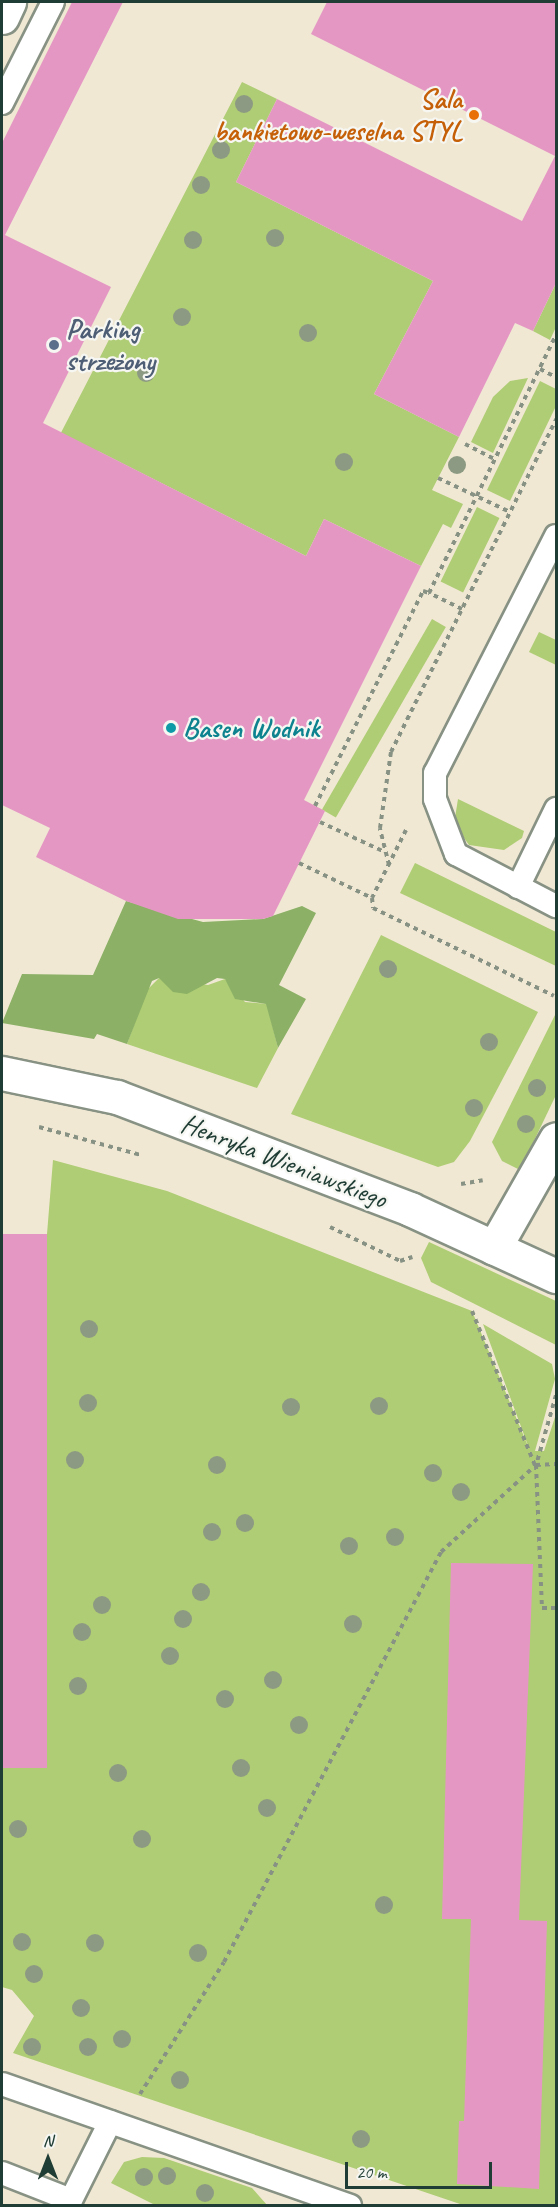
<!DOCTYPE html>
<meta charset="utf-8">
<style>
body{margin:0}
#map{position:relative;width:558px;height:2207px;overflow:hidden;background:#f0e8d3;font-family:Caveat,sans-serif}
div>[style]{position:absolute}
.green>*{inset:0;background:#afcd74;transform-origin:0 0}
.forest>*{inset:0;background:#8bb066}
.building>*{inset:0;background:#e597c4;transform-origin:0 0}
.path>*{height:4px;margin-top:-2px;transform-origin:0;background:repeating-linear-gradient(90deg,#889284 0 4.5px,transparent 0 9px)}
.roads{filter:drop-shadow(2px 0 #889284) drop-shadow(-2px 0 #889284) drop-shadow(0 2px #889284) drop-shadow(0 -2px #889284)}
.service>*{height:22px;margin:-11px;padding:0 11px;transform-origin:11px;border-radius:11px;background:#fff}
.minor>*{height:33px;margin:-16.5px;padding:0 16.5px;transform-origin:16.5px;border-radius:16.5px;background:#fff}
.trees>*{width:18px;height:18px;margin:-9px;border-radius:50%;background:#8d9a83}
.dots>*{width:16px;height:16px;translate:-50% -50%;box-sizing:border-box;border:3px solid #f6f6f2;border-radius:50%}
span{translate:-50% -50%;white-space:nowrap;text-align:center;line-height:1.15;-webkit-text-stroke:4.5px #f6f6f2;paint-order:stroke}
.food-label{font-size:28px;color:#c56008;font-weight:700}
.right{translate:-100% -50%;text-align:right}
.service-label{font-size:28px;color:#4e5e75;font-weight:700}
.left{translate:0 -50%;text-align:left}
.culture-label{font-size:28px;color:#0d838f;font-weight:700}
.street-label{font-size:28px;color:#1f3d34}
.frame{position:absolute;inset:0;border:3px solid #1f3d34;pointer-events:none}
.north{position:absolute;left:18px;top:2129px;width:60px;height:60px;-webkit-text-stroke:4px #f6f6f2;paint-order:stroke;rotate:0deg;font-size:16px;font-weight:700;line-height:24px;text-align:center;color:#1f3d34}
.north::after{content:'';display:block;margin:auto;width:21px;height:27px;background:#1f3d34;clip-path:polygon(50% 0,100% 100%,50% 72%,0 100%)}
.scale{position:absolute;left:345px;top:2162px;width:147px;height:27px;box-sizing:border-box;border:3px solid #1f3d34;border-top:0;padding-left:8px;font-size:18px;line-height:21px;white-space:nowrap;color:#1f3d34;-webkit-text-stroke:4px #f6f6f2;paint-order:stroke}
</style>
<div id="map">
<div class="green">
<div style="clip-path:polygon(242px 82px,277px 99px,236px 182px,433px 281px,374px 394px,459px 437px,432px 490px,463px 504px,451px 528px,443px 524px,421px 566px,324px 519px,306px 556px,98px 451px,2px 654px,2px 547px)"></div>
<div style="clip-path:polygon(556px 283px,556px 327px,550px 340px,533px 331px)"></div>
<div style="clip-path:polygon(528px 378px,493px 453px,471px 442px,493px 397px,510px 381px)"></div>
<div style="clip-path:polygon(540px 381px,556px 389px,556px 406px,510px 501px,487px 490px)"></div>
<div style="left:477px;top:507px;width:25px;height:83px;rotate:26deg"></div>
<div style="left:432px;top:619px;width:16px;height:220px;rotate:30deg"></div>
<div style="clip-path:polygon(539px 632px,556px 640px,556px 665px,529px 652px)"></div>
<div style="clip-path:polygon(458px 799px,524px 831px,522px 838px,504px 850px,469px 845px,454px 824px)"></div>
<div style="clip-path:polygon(415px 863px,556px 932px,556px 966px,400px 893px)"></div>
<div style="clip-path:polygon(381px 935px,538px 1012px,470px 1141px,454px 1162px,438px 1167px,291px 1114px)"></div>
<div style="clip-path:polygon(159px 978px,208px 985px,225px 979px,245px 1002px,267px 1004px,278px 1048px,257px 1088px,127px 1044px,147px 990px)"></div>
<div style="clip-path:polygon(556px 1013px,556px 1095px,520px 1170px,502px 1161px,492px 1142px)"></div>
<div style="clip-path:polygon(53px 1160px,167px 1191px,472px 1311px,530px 1451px,483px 1324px,552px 1364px,555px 1379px,535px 1451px,544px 1451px,556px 1414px,556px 2205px,463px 2205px,13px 2053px,34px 2016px,12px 1990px,2px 1987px,2px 1768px,43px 1768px,47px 1234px)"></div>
<div style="clip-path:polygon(429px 1242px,556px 1301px,556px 1345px,431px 1282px,421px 1258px)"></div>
<div style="clip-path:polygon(142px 2157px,164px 2158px,252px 2188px,267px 2205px,155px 2205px,111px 2183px,124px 2162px)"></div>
</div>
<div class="forest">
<div style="clip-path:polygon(126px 901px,203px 922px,263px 919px,302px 906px,316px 913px,279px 985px,306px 999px,278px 1048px,266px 1004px,235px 999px,225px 979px,217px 978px,187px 994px,173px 992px,159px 978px,152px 981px,127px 1044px,97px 1034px,94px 1039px,2px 1023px,22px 974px,93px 975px)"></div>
</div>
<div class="building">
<div style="clip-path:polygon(72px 2px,123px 2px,5px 235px,111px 287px,43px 423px,306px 556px,324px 519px,421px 566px,304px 800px,325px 811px,273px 916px,263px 919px,178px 919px,126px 901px,36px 857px,50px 828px,2px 805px,2px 143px)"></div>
<div style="clip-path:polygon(327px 2px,556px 2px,556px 283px,533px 331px,515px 323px,459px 437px,374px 394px,433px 281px,236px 182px,277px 99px,522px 221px,555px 156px,311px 34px)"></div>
<div style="left:47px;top:1234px;width:534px;height:45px;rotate:90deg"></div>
<div style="clip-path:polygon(451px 1563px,533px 1564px,519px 1920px,547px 1921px,539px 2189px,457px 2184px,459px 2121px,464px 2121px,471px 1919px,442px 1919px)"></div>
</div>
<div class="path">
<div style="left:540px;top:369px;width:18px;rotate:27deg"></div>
<div style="left:465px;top:444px;width:34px;rotate:27deg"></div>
<div style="left:438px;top:478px;width:80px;rotate:25.3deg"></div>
<div style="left:462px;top:609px;width:37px;rotate:-154deg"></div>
<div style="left:429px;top:593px;width:288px;rotate:-63.8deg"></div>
<div style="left:315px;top:806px;width:241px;rotate:-63.3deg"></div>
<div style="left:423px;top:591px;width:6px;rotate:18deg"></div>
<div style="left:320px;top:822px;width:72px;rotate:24.8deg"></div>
<div style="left:406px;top:830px;width:76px;rotate:116.6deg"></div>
<div style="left:372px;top:898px;width:10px;rotate:84deg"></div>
<div style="left:373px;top:908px;width:201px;rotate:25.9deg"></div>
<div style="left:299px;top:863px;width:81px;rotate:25.6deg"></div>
<div style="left:389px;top:865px;width:38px;rotate:-104deg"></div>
<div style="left:380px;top:828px;width:77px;rotate:-81.8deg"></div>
<div style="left:391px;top:752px;width:372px;rotate:-63.6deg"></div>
<div style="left:39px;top:1127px;width:106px;rotate:15.4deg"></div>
<div style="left:461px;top:1184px;width:22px;rotate:-10deg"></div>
<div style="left:330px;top:1227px;width:78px;rotate:25.9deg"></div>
<div style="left:400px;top:1261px;width:13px;rotate:-18deg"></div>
<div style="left:472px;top:1311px;width:166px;rotate:67.8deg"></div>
<div style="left:556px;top:1395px;width:73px;rotate:105.9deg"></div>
<div style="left:536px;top:1465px;width:143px;rotate:87.6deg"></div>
<div style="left:542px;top:1608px;width:14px"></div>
<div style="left:140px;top:2094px;width:156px;rotate:-57.5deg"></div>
<div style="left:224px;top:1962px;width:464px;rotate:-62.1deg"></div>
<div style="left:441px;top:1552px;width:129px;rotate:-42.5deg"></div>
<div style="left:536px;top:1465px;width:20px;rotate:-3deg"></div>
</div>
<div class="roads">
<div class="service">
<div style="left:2px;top:103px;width:113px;rotate:-63.2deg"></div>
<div style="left:556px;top:536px;width:266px;rotate:117deg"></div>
<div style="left:435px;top:773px;width:26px;rotate:90deg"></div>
<div style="left:435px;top:799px;width:59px;rotate:69.1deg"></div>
<div style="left:456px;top:854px;width:113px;rotate:27.5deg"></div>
<div style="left:518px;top:887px;width:87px;rotate:-64deg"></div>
<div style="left:2px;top:2084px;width:369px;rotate:19.3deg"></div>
<div style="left:2px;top:2173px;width:74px;rotate:21.4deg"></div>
<div style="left:68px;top:2206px;width:94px;rotate:-63.4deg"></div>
</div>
<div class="minor">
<div style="left:2px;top:17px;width:17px;rotate:-65deg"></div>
<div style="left:2px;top:1073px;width:117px;rotate:11.8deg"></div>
<div style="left:117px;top:1097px;width:314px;rotate:20.9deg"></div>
<div style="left:410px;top:1209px;width:161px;rotate:24.7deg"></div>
<div style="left:494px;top:1248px;width:125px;rotate:-60.4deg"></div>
</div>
</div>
<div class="trees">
<div style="left:244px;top:104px"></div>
<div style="left:221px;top:150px"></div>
<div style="left:201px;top:185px"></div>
<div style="left:275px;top:238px"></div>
<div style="left:193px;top:240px"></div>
<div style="left:182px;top:317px"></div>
<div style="left:308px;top:333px"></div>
<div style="left:146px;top:373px"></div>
<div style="left:344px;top:462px"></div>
<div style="left:457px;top:465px"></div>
<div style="left:388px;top:969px"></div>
<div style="left:489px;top:1042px"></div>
<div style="left:537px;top:1088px"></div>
<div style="left:474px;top:1108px"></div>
<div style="left:526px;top:1124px"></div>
<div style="left:89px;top:1329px"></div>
<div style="left:88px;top:1403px"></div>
<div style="left:379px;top:1406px"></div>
<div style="left:291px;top:1407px"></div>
<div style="left:75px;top:1460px"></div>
<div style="left:217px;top:1465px"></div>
<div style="left:433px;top:1473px"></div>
<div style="left:461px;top:1492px"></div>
<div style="left:245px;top:1523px"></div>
<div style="left:212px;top:1532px"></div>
<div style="left:395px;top:1537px"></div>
<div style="left:349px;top:1546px"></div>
<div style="left:201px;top:1592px"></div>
<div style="left:102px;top:1605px"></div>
<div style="left:183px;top:1619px"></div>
<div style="left:353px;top:1624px"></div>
<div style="left:82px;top:1632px"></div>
<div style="left:170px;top:1656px"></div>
<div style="left:273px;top:1680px"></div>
<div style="left:78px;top:1686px"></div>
<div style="left:225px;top:1699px"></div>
<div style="left:299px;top:1725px"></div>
<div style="left:241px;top:1768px"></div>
<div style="left:118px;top:1773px"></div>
<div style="left:267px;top:1808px"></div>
<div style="left:18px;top:1829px"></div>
<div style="left:142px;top:1839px"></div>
<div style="left:384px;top:1905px"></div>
<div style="left:22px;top:1942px"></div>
<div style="left:95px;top:1943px"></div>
<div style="left:198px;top:1953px"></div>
<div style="left:34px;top:1974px"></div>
<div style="left:81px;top:2008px"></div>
<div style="left:122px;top:2039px"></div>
<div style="left:32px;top:2047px"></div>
<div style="left:88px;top:2047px"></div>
<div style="left:180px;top:2080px"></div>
<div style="left:361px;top:2139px"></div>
<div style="left:167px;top:2176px"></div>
<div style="left:144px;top:2177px"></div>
<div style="left:205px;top:2193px"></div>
</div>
<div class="dots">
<div style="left:474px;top:115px;background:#e8710a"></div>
<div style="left:54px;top:345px;background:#5c6f8a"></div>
<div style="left:171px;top:728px;background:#0f9aa8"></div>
</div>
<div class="food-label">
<span class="right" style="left:462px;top:115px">Sala<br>bankietowo-weselna STYL</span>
</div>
<div class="service-label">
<span class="left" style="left:66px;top:345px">Parking<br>strzeżony</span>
</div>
<div class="culture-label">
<span class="left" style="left:183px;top:728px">Basen Wodnik</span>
</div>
<div class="street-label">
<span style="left:284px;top:1161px;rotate:21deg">Henryka Wieniawskiego</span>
</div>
<div class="frame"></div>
<div class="north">N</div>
<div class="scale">20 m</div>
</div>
